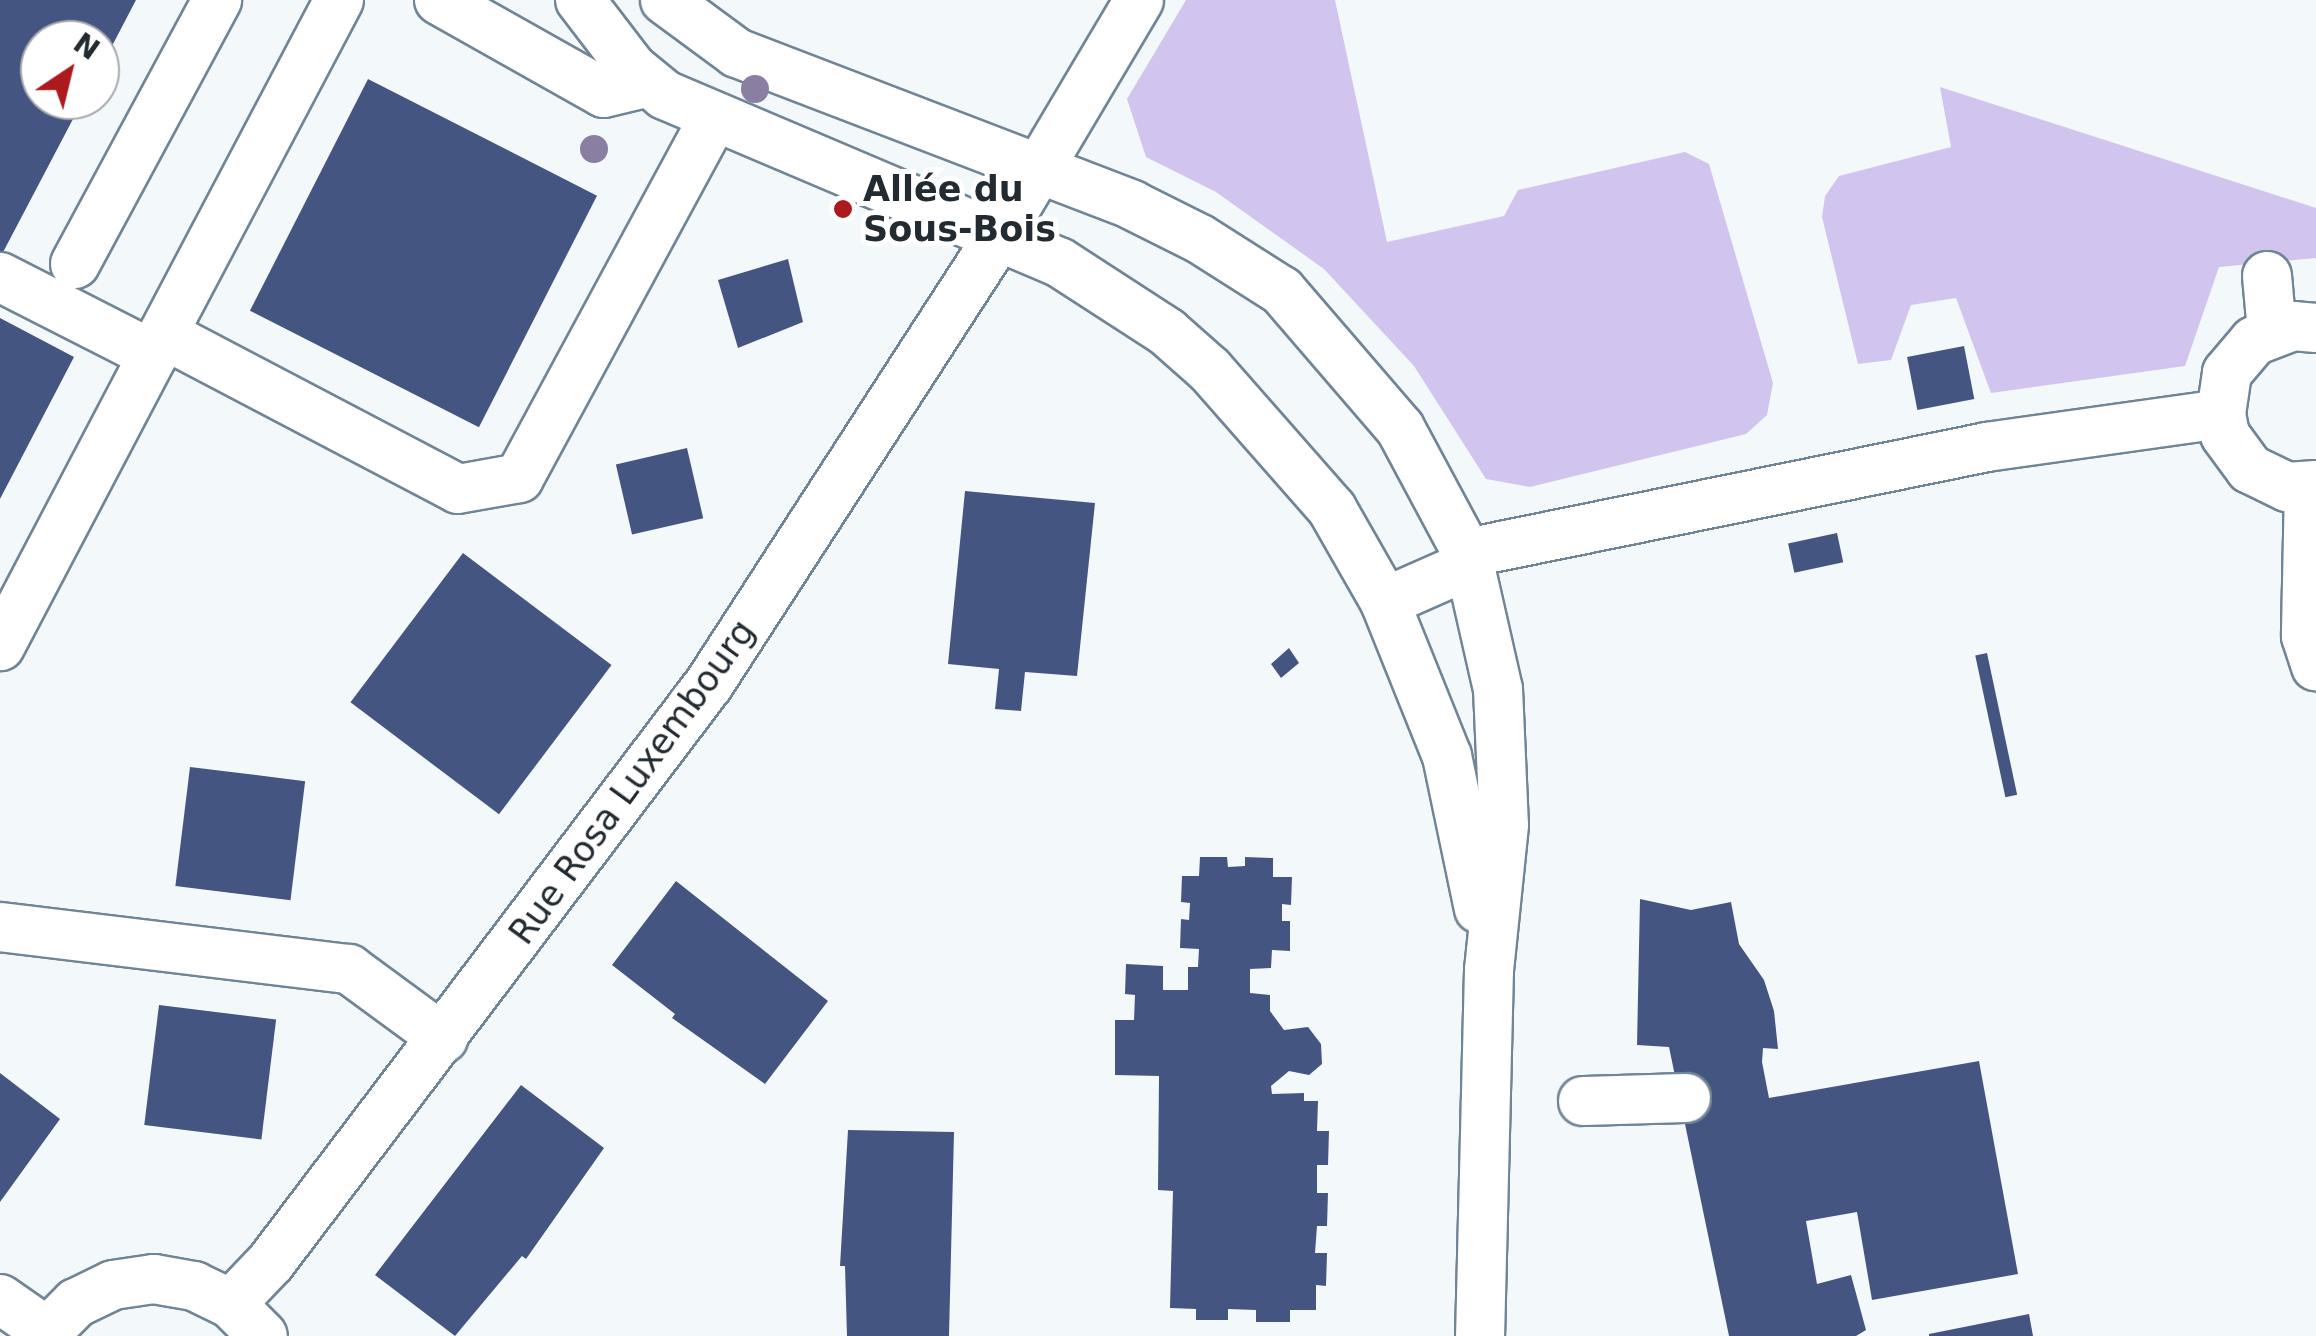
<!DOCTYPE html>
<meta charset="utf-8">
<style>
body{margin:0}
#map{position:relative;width:2316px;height:1336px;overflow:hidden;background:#f3f8fb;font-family:"DejaVu Sans",sans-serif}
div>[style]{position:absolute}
.green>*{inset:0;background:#d1c5f0}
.building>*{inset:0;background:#455581;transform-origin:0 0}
.roads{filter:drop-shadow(2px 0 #708595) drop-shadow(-2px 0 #708595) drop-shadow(0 2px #708595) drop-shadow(0 -2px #708595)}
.minor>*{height:48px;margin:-24px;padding:0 24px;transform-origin:24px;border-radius:24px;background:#fff}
.trees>*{width:28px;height:28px;margin:-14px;border-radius:50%;background:#8a7fa2}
.dots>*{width:28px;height:28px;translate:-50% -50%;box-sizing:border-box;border:5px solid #fff;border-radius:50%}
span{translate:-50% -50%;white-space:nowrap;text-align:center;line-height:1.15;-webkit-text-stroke:10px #fff;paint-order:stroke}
.poi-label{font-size:35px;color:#222b31;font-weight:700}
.left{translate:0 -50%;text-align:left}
.street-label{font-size:35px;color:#222b31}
.north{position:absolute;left:20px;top:20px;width:100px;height:100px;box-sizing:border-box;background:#fff;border:2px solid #a7aaad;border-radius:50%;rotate:35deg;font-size:28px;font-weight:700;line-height:40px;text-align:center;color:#222b31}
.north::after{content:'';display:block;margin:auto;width:35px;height:45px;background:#ad1a1e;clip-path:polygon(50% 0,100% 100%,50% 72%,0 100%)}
</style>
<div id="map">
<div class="green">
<div style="clip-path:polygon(1186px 0,1335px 0,1387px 242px,1504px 216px,1518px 190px,1685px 152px,1709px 164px,1773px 383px,1767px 415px,1746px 434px,1530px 487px,1486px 479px,1414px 366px,1324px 269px,1216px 192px,1146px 157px,1127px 99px)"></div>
<div style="clip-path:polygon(1940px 87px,2316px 208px,2316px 258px,2219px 267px,2185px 366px,1991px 393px,1956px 298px,1911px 305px,1891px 360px,1858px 364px,1822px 217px,1825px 196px,1839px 176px,1951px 147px)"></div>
</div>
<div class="building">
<div style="clip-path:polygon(0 0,136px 0,100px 69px,100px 40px,40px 40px,40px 100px,83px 100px,0 258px)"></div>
<div style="left:368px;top:79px;width:257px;height:260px;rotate:27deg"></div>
<div style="clip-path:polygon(788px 259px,803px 322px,738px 348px,718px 280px)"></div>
<div style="clip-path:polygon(0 318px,74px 357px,0 499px)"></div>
<div style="left:1964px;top:346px;width:54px;height:58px;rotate:79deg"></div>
<div style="left:687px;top:448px;width:72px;height:73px;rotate:77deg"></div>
<div style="clip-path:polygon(965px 491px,1095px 503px,1077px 676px,1025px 672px,1021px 711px,995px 709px,999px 669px,948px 664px)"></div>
<div style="left:1837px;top:533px;width:30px;height:50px;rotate:78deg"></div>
<div style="left:463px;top:553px;width:186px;height:187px;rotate:37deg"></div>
<div style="clip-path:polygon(1289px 648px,1299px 663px,1281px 678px,1271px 664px)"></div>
<div style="left:1987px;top:653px;width:145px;height:12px;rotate:78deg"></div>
<div style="left:190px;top:767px;width:116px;height:120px;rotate:7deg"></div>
<div style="clip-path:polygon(1200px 857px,1227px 857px,1228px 867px,1245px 866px,1245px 857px,1273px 858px,1273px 877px,1292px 877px,1291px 905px,1282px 904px,1282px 921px,1290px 921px,1290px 951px,1272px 950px,1271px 968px,1250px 969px,1250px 993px,1270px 995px,1270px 1011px,1284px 1030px,1308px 1027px,1321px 1044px,1322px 1064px,1309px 1075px,1289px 1071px,1271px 1086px,1272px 1094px,1304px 1093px,1304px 1101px,1318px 1101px,1317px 1131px,1329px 1131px,1328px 1165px,1317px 1165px,1317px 1193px,1328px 1193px,1327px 1226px,1317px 1226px,1315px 1253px,1327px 1253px,1326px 1286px,1316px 1285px,1316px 1310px,1290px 1310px,1290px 1322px,1256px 1322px,1256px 1310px,1228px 1309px,1228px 1320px,1196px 1320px,1196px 1309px,1170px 1308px,1173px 1191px,1158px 1190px,1159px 1076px,1115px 1075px,1115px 1020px,1134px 1020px,1135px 995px,1125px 994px,1126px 964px,1163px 966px,1163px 990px,1188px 990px,1188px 967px,1198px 967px,1199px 949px,1180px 948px,1181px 919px,1189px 920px,1190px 903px,1181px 902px,1182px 876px,1199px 876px)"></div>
<div style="clip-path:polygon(676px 881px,828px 1001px,765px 1084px,672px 1018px,675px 1014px,612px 965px)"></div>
<div style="clip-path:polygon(1640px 899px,1691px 910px,1731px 902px,1739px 944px,1764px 980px,1774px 1011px,1778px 1049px,1763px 1048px,1762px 1062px,1769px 1098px,1979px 1061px,2018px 1274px,1872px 1300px,1857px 1212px,1806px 1221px,1817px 1284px,1851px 1275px,1866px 1330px,1856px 1336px,1729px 1336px,1669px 1047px,1637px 1045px)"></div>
<div style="left:159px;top:1005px;width:118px;height:121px;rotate:7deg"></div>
<div style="clip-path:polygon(0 1073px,60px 1119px,0 1202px)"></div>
<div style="clip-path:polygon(521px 1085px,604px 1148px,526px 1259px,522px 1256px,455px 1336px,375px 1275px)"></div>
<div style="clip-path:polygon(848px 1130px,954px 1132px,949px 1336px,847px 1336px,845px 1266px,840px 1266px)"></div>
<div style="clip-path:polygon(2029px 1314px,2033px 1336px,1929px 1336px,1929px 1334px)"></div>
</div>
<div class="roads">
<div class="minor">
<div style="left:339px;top:0;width:378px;rotate:117.8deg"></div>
<div style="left:163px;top:334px;width:333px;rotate:27.7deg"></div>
<div style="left:458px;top:489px;width:62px;rotate:-10.2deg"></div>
<div style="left:519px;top:478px;width:409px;rotate:-61.6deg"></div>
<div style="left:439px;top:0;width:189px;rotate:29.4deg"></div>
<div style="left:604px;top:93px;width:46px;rotate:-13.7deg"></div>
<div style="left:580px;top:0;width:87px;rotate:52.5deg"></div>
<div style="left:633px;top:69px;width:41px;rotate:39.1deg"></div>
<div style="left:665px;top:95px;width:428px;rotate:23deg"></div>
<div style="left:1059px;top:262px;width:129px;rotate:32.9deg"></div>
<div style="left:1167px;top:332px;width:57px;rotate:41.5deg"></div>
<div style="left:1210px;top:370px;width:185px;rotate:48.7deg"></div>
<div style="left:1332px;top:509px;width:107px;rotate:60.3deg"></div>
<div style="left:1385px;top:602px;width:166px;rotate:68.1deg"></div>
<div style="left:1447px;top:756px;width:156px;rotate:78.2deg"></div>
<div style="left:665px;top:0;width:89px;rotate:36.4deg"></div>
<div style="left:737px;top:53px;width:423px;rotate:21deg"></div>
<div style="left:1132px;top:205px;width:76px;rotate:26.6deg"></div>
<div style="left:1200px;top:239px;width:97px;rotate:32.4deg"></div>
<div style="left:1282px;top:291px;width:181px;rotate:49.3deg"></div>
<div style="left:1400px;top:428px;width:142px;rotate:61.8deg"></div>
<div style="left:1467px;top:553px;width:139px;rotate:77.2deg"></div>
<div style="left:1498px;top:689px;width:136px;rotate:87.5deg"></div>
<div style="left:1504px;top:825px;width:146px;rotate:95.9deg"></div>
<div style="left:1489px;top:970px;width:366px;rotate:91.4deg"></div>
<div style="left:75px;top:264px;width:300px;rotate:-61.7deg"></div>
<div style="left:2267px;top:276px;width:55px;rotate:84.8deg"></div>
<div style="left:0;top:277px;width:172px;rotate:27deg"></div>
<div style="left:153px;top:355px;width:329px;rotate:117.7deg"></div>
<div style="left:2316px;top:328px;width:23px;rotate:-175deg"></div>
<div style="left:2293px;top:326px;width:42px;rotate:159deg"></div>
<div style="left:2254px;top:341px;width:42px;rotate:130.2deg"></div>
<div style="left:2227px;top:373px;width:41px;rotate:98.3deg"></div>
<div style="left:2221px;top:414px;width:21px;rotate:79deg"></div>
<div style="left:2225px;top:435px;width:42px;rotate:53.7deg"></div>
<div style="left:2250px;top:469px;width:41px;rotate:25.9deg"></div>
<div style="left:2287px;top:487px;width:29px;rotate:-4deg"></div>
<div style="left:2309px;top:487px;width:149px;rotate:91.2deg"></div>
<div style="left:2306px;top:636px;width:32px;rotate:72deg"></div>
<div style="left:1467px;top:553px;width:531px;rotate:-11.52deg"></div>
<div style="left:1987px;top:447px;width:236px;rotate:-8deg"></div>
<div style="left:1385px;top:602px;width:94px;rotate:-23.8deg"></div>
<div style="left:0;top:927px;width:352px;rotate:6.9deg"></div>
<div style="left:349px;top:969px;width:117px;rotate:36.3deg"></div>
<div style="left:1583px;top:1101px;width:103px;rotate:-1.7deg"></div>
<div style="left:0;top:1299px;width:56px;rotate:34.8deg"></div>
<div style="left:231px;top:1304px;width:58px;rotate:-46.4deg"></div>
<div style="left:271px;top:1262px;width:725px;rotate:-52.85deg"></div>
<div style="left:709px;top:684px;width:534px;rotate:-57.08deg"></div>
<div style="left:999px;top:236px;width:274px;rotate:-59.3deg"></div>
<div style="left:43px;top:1336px;width:47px;rotate:-45deg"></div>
<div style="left:76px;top:1303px;width:41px;rotate:-25.9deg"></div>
<div style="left:113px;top:1285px;width:41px;rotate:-8.3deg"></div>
<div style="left:154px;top:1279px;width:41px;rotate:9.9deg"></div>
<div style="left:194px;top:1286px;width:41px;rotate:25.9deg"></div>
<div style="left:231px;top:1304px;width:45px;rotate:45deg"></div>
</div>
</div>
<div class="trees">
<div style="left:755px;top:89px"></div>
<div style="left:594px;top:149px"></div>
</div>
<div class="dots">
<div style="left:843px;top:209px;background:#ad1a1e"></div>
</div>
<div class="poi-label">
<span class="left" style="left:863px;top:209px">Allée du<br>Sous-Bois</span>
</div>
<div class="street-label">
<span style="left:632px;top:782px;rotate:-54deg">Rue Rosa Luxembourg</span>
</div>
<div class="north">N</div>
</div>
